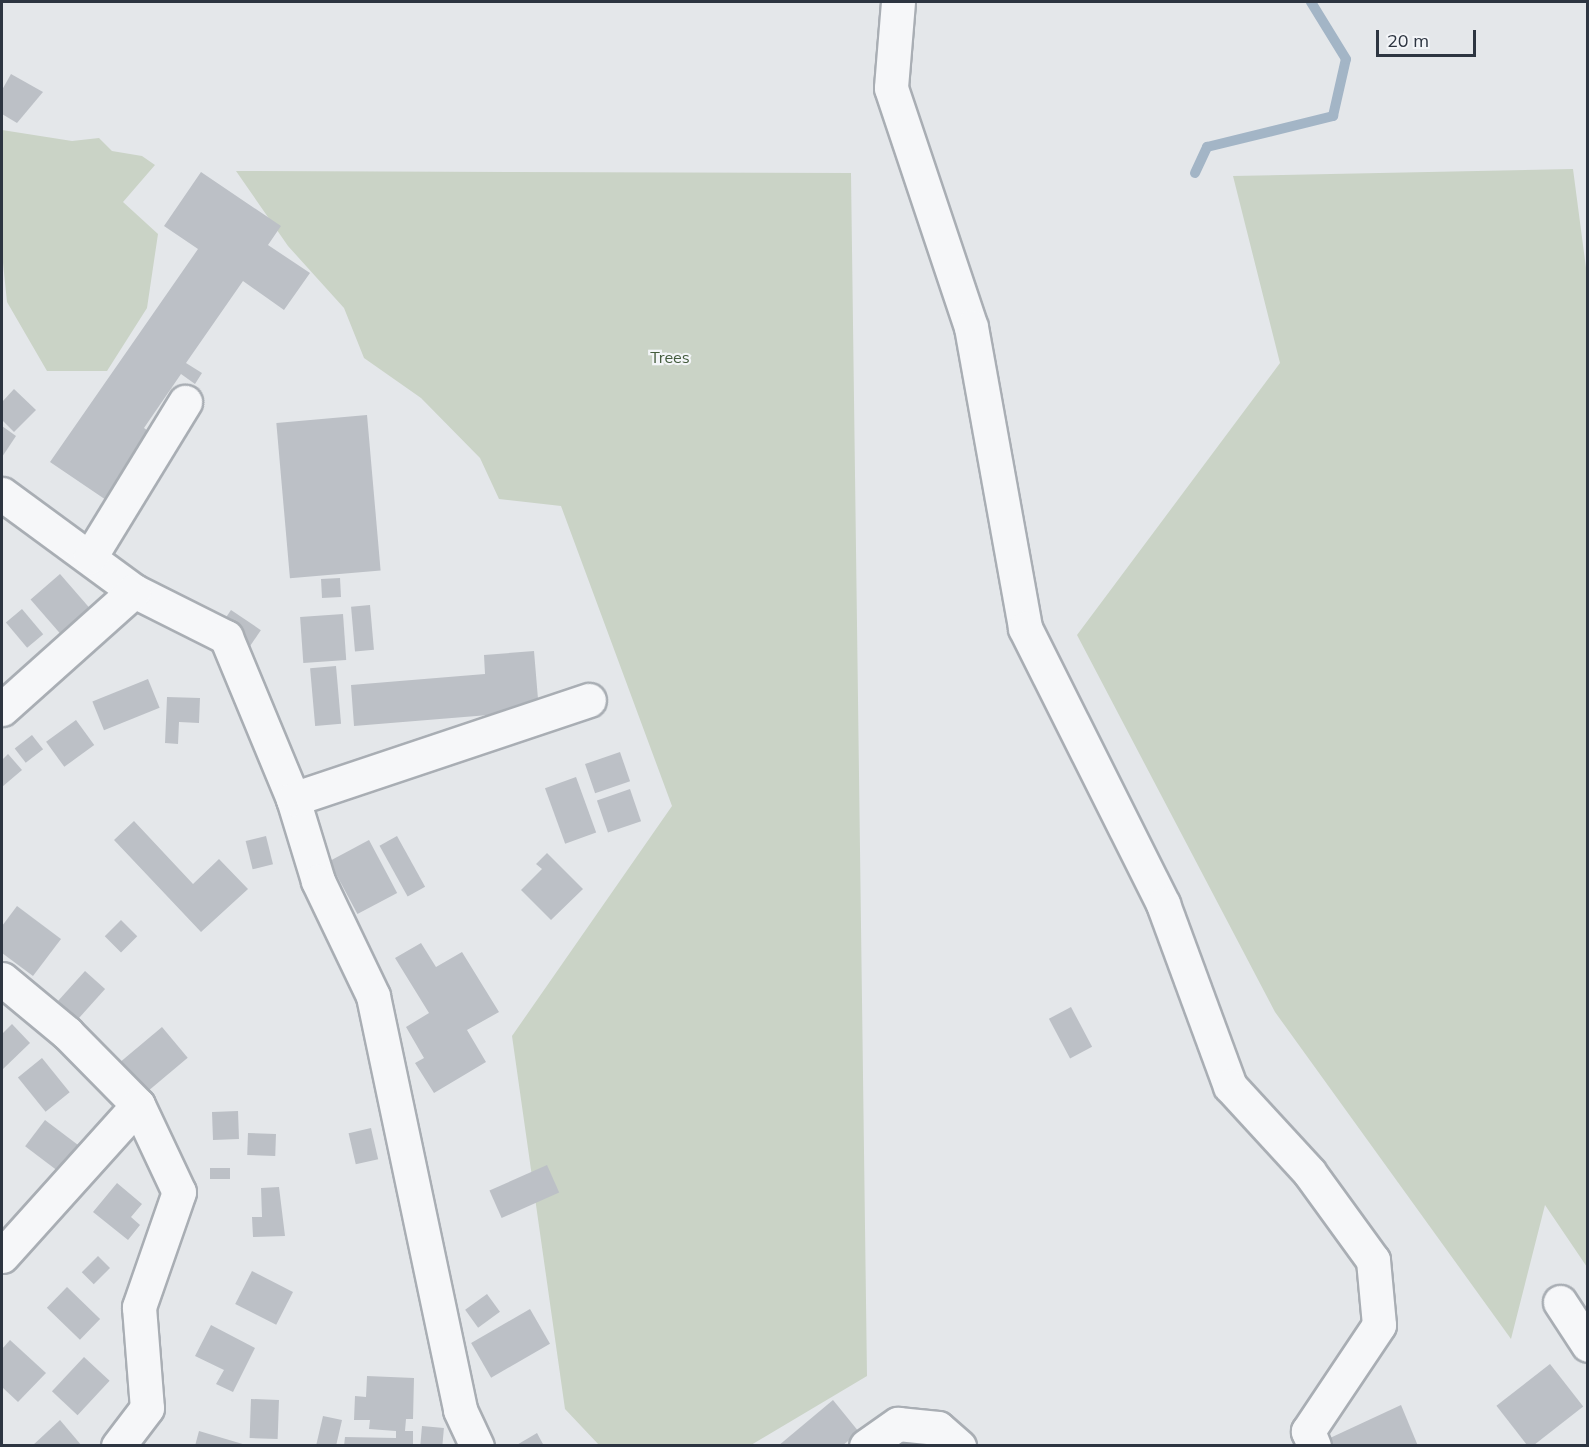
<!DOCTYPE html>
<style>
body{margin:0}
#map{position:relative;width:1589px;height:1447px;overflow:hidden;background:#e4e7ea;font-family:Mulish,sans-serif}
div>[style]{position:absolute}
.green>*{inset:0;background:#cad3c6}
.stream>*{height:10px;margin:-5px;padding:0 5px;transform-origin:5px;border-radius:5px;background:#a3b5c6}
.building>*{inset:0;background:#bcc0c6;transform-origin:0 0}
.roads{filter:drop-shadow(2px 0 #a9aeb4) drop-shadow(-2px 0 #a9aeb4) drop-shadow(0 2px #a9aeb4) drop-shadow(0 -2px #a9aeb4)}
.street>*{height:33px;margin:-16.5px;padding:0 16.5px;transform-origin:16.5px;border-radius:16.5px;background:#f6f7f9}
span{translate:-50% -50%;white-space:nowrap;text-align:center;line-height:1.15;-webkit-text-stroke:4.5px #f3f5f8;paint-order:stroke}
.park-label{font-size:16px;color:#435b3c}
.frame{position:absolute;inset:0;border:3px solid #2d3541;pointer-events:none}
.scale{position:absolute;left:1376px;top:30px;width:100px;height:27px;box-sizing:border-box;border:3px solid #2d3541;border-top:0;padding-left:8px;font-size:18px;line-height:21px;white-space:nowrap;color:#2d3541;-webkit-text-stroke:4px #f3f5f8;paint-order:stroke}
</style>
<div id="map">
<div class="green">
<div style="clip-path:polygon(2px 130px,72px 141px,99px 138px,112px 151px,142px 156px,155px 165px,123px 202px,158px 234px,147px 308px,107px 371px,47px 371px,7px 302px,2px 253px)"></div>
<div style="clip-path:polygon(1573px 169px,1588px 283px,1587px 1267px,1545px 1205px,1511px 1339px,1275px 1012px,1077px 635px,1280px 363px,1233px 176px)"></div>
<div style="clip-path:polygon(236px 171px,851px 173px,867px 1376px,751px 1445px,599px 1445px,565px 1409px,512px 1036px,672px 806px,561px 506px,499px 499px,480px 458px,421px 398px,364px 358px,344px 308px,288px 246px)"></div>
</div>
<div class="stream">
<div style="left:1195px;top:173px;width:29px;rotate:-65deg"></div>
<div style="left:1207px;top:147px;width:130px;rotate:-13.8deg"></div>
<div style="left:1333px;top:116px;width:58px;rotate:-77.2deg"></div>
<div style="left:1346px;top:59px;width:67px;rotate:-121.6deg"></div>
</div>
<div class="building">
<div style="clip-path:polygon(11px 74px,43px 92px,17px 123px,2px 114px,2px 90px)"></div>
<div style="clip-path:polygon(201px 172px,281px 226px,268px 245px,310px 273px,284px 310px,243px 281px,186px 363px,202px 373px,195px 384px,181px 374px,144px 428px,158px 438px,112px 504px,50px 462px,198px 249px,164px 226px)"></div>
<div style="clip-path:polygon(14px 389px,36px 410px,14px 432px,2px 420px,2px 402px)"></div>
<div style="left:367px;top:415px;width:156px;height:91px;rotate:85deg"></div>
<div style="clip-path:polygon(2px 426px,16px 436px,2px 457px)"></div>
<div style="left:60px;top:574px;width:57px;height:39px;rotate:49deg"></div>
<div style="left:340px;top:578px;width:19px;height:19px;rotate:87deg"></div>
<div style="left:370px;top:605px;width:45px;height:19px;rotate:85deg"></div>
<div style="left:22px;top:609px;width:33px;height:21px;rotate:50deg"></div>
<div style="left:231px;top:610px;width:36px;height:25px;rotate:34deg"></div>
<div style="left:343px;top:614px;width:46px;height:43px;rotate:86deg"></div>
<div style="clip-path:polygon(534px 651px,539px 711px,354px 726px,351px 685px,485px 674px,484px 655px)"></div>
<div style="left:336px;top:666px;width:58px;height:26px;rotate:85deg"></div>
<div style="left:148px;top:679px;width:31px;height:60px;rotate:68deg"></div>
<div style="clip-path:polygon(167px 697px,200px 698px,199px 723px,179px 722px,178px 744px,165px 743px)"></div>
<div style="left:76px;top:720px;width:31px;height:37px;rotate:54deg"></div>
<div style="left:32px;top:735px;width:18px;height:22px;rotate:52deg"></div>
<div style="left:620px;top:752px;width:31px;height:37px;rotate:71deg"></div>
<div style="clip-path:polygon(8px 754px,22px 770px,2px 787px,2px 760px)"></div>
<div style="left:576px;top:777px;width:59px;height:33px;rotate:70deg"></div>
<div style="left:630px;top:789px;width:34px;height:35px;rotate:71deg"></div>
<div style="clip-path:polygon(134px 821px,193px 884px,219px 859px,248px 889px,201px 932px,114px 840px)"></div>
<div style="left:266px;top:836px;width:29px;height:21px;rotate:76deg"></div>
<div style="left:397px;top:836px;width:58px;height:20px;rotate:61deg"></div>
<div style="left:369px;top:840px;width:60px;height:45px;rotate:62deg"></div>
<div style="clip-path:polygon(547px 853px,583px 889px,551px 920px,521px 890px,542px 869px,536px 864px)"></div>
<div style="clip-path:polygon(17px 906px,61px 939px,33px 976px,2px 953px,2px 926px)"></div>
<div style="left:121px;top:920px;width:23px;height:23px;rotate:45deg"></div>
<div style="clip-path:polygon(421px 943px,436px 967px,462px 952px,499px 1012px,467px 1030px,486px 1062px,434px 1093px,415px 1063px,424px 1058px,406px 1027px,429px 1013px,395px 958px)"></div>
<div style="left:85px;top:971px;width:27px;height:42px;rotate:42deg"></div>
<div style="left:1071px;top:1007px;width:45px;height:25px;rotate:62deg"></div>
<div style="clip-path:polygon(12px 1024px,30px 1043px,2px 1070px,2px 1034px)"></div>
<div style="left:162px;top:1027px;width:40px;height:56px;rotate:50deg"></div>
<div style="left:42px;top:1058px;width:44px;height:31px;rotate:51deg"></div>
<div style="left:238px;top:1111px;width:28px;height:26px;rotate:88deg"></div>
<div style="left:45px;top:1120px;width:48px;height:33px;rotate:37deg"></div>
<div style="left:371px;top:1128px;width:32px;height:23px;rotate:77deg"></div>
<div style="left:248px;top:1133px;width:28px;height:22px;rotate:2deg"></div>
<div style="left:547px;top:1165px;width:30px;height:63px;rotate:66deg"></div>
<div style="left:210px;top:1168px;width:20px;height:11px"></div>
<div style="clip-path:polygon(117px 1183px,142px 1204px,131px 1217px,140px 1225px,128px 1240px,93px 1212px)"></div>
<div style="clip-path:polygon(279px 1187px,285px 1236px,253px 1237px,252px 1217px,262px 1217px,261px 1188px)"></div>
<div style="left:98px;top:1256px;width:17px;height:23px;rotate:45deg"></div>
<div style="left:252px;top:1271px;width:46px;height:37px;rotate:27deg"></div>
<div style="left:67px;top:1287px;width:46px;height:29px;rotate:44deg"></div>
<div style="left:487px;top:1294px;width:22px;height:27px;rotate:54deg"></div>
<div style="left:530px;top:1309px;width:40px;height:68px;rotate:60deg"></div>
<div style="clip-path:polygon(211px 1325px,255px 1348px,233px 1392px,216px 1384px,224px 1370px,195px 1356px)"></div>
<div style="clip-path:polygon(10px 1340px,46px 1373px,18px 1402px,2px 1387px,2px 1349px)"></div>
<div style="left:84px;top:1357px;width:35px;height:47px;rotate:43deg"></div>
<div style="left:1550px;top:1364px;width:54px;height:68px;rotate:52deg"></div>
<div style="clip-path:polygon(367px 1376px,414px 1378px,413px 1419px,406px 1419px,405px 1431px,413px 1431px,413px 1446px,344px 1446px,345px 1437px,396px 1438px,396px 1431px,369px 1429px,370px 1420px,354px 1420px,355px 1396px,366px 1397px)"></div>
<div style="left:251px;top:1399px;width:28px;height:39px;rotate:2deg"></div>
<div style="clip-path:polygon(833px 1400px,859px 1432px,842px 1446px,778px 1446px)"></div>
<div style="clip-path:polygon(1401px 1405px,1418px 1446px,1334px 1446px,1330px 1438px)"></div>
<div style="clip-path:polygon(323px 1416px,342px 1420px,336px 1446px,316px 1446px)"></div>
<div style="clip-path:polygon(60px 1420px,82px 1446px,32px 1446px)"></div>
<div style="left:422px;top:1426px;width:22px;height:18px;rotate:5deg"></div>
<div style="clip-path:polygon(199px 1431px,246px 1445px,246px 1446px,195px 1446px)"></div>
<div style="clip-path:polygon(537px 1433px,544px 1446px,515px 1446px)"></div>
</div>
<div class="roads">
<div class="street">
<div style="left:898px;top:2px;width:86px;rotate:94.7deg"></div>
<div style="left:891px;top:88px;width:252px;rotate:71.5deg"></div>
<div style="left:971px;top:327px;width:306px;rotate:79.8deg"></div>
<div style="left:1025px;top:628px;width:309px;rotate:63.4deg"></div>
<div style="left:1163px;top:904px;width:194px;rotate:69.8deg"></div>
<div style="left:1230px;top:1086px;width:117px;rotate:47.4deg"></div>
<div style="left:1309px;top:1172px;width:109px;rotate:54deg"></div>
<div style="left:1373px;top:1260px;width:65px;rotate:84.7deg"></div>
<div style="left:1379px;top:1325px;width:128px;rotate:123.8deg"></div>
<div style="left:1308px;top:1431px;width:16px;rotate:68deg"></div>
<div style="left:2px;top:494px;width:164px;rotate:36.3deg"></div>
<div style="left:134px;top:591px;width:103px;rotate:26.6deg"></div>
<div style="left:226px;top:637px;width:175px;rotate:67.5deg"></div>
<div style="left:293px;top:799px;width:86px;rotate:73deg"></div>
<div style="left:318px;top:881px;width:127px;rotate:64.4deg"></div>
<div style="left:373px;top:996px;width:423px;rotate:78.1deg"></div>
<div style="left:460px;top:1410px;width:40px;rotate:65deg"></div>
<div style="left:90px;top:557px;width:182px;rotate:-58.5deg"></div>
<div style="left:2px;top:709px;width:177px;rotate:-41.8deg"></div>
<div style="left:293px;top:799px;width:312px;rotate:-18.5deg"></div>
<div style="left:2px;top:979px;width:85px;rotate:39.7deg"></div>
<div style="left:67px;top:1033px;width:101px;rotate:45.4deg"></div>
<div style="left:138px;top:1105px;width:96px;rotate:64.8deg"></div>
<div style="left:179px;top:1192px;width:122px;rotate:109.2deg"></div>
<div style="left:139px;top:1307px;width:101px;rotate:85.5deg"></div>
<div style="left:147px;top:1408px;width:48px;rotate:127.3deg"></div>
<div style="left:2px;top:1256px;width:203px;rotate:-48deg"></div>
<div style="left:1560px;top:1302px;width:51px;rotate:56.9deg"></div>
<div style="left:866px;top:1446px;width:39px;rotate:-35deg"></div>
<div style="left:898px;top:1424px;width:40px;rotate:5.7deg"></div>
<div style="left:938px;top:1428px;width:28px;rotate:41deg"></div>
</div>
</div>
<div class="park-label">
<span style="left:670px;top:357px">Trees</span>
</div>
<div class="frame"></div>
<div class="scale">20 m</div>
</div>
